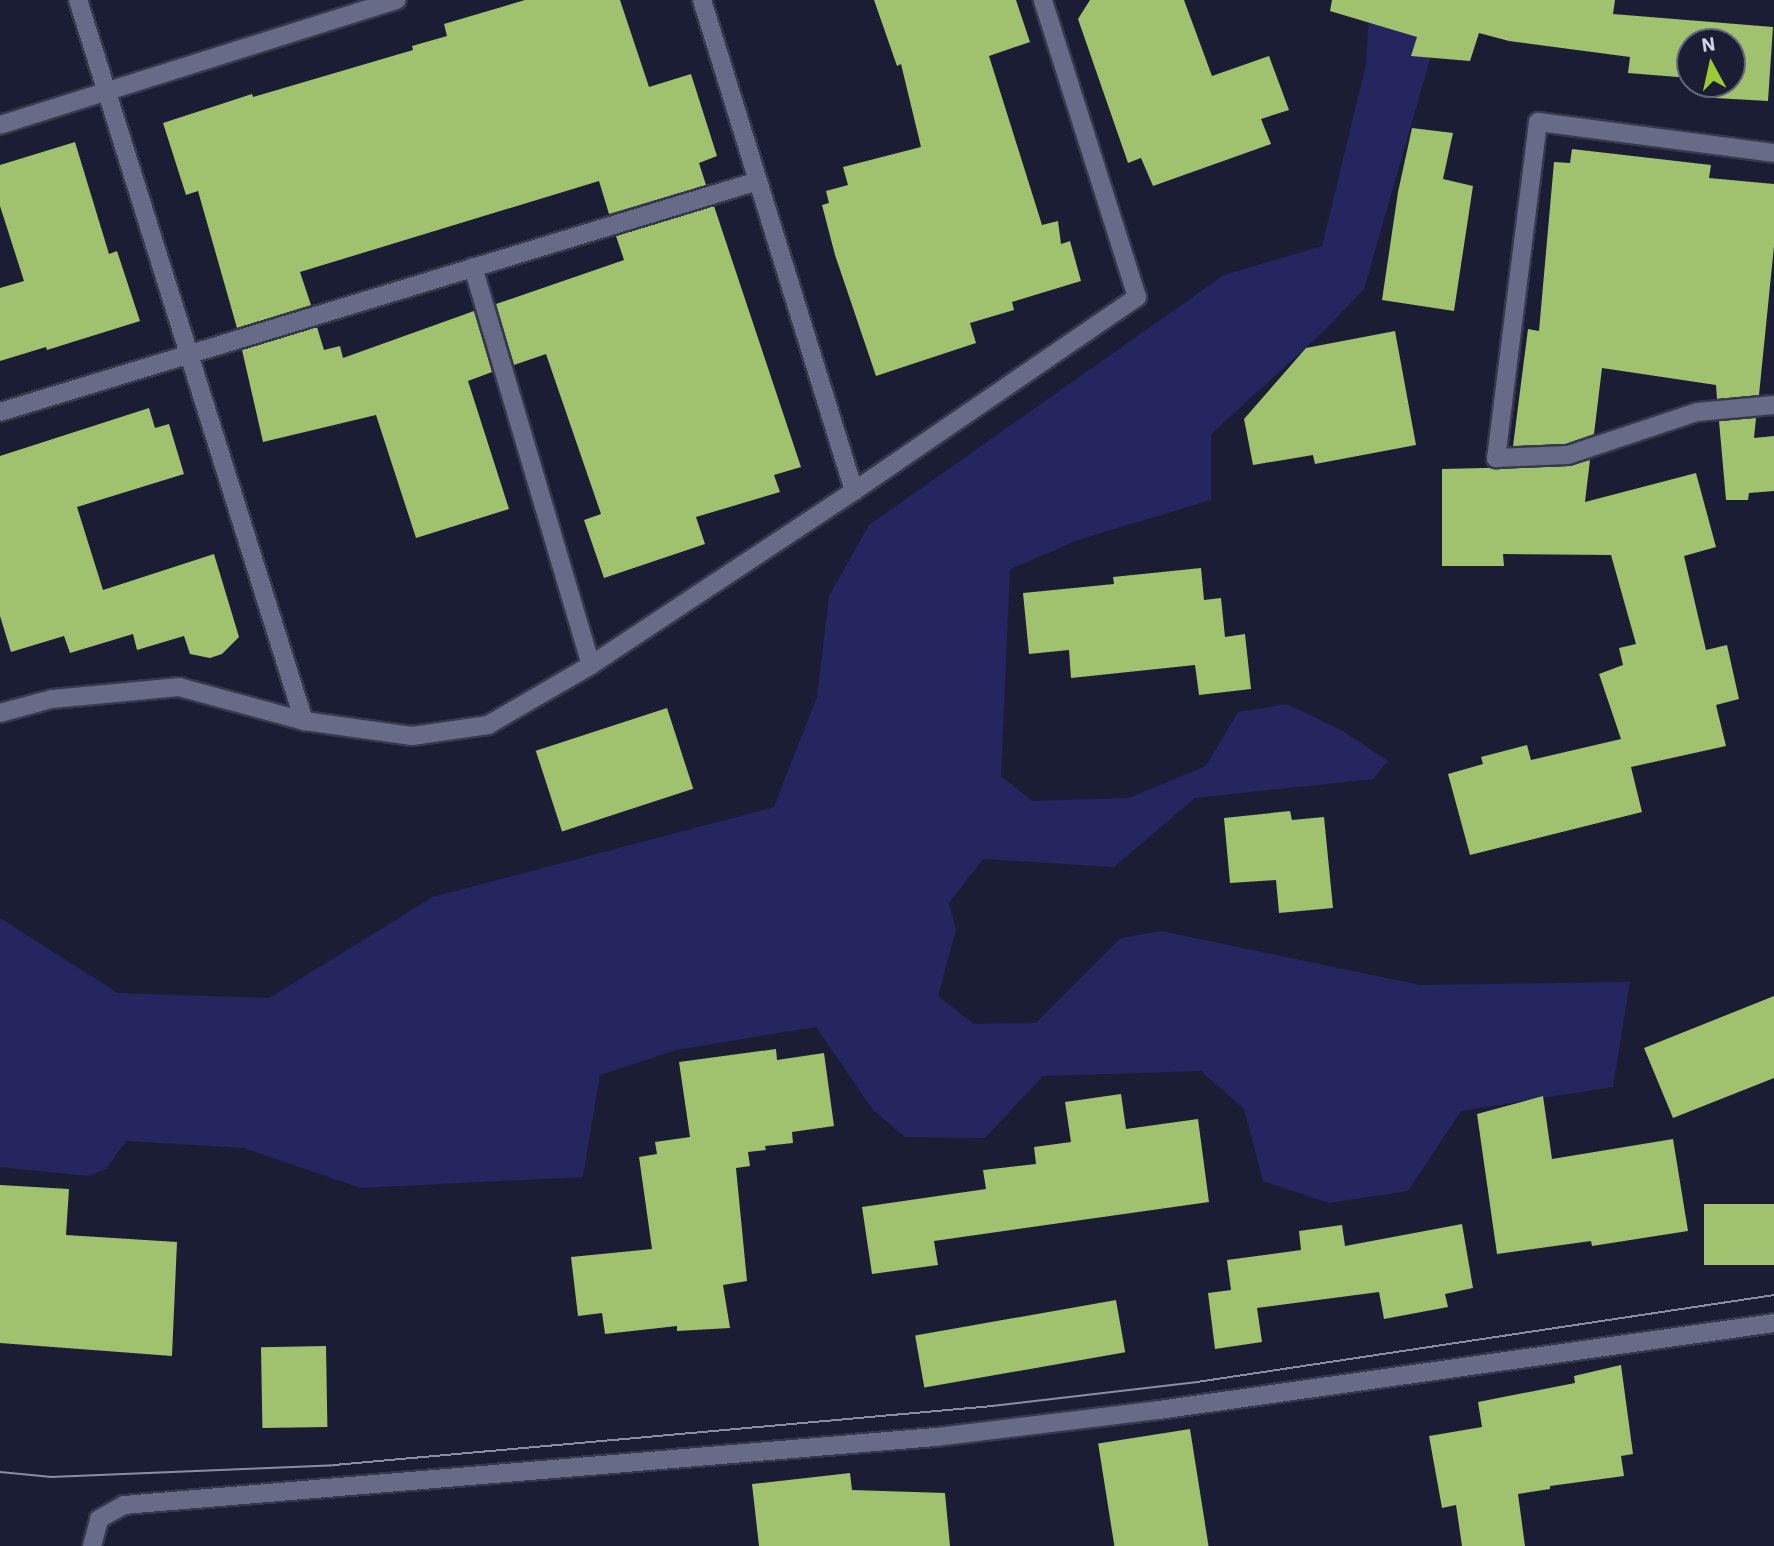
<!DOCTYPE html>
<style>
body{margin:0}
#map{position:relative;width:1774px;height:1546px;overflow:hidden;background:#1b1d35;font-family:"IBM Plex Sans",sans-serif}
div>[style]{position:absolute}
.green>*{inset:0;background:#25255f}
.building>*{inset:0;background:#a0c16d;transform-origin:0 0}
.roads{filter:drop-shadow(2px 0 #36384c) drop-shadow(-2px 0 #36384c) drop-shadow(0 2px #36384c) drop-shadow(0 -2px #36384c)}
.minor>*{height:18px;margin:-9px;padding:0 9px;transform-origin:9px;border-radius:9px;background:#676b88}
.tertiary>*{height:18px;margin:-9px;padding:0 9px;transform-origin:9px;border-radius:9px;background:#676b88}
.tram>*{height:2px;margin:-1px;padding:0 1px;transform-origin:1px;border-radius:1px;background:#8b8ea1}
span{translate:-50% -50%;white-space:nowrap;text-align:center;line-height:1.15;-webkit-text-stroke:7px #1b1d35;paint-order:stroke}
.north{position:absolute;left:1676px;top:28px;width:70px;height:70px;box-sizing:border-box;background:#1b1d35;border:2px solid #63667b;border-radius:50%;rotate:352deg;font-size:19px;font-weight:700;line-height:28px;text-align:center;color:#d0d3e3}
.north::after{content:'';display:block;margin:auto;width:24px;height:32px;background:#9acb34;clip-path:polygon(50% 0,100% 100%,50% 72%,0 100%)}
</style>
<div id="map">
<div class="green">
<div style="clip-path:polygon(1370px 0,1447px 0,1364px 289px,1323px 332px,1211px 434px,1211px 500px,1081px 539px,1010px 569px,1001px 776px,1032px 801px,1129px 798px,1206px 766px,1238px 712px,1287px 704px,1343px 731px,1388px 761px,1373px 779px,1195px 798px,1114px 867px,983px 859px,949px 903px,956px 930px,938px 996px,974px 1024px,1036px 1023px,1121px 938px,1161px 931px,1420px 985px,1630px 982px,1613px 1087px,1461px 1111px,1408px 1191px,1329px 1203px,1263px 1181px,1244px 1109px,1201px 1071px,1043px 1076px,985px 1138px,905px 1137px,873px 1110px,816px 1027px,676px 1050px,600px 1075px,583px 1177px,361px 1188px,244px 1148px,126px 1141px,106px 1169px,88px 1176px,0 1167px,0 918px,118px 993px,269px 998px,433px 897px,774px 807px,817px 697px,829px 596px,869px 525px,1224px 275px,1322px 246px,1366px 64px)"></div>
</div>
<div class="building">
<div style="clip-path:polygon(525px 0,620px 0,649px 87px,691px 74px,717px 156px,699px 163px,706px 185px,609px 214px,599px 181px,300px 272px,311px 305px,237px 328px,198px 191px,186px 195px,163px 123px,252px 94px,253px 97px,413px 50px,412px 46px,447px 36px,444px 24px)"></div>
<div style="clip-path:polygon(874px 0,1016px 0,1030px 42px,989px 56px,1042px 225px,1058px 221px,1061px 244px,1070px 241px,1081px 281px,1012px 302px,1014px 310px,970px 323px,976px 343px,876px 376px,835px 255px,822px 205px,829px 203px,826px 191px,848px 185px,843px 167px,921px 147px,901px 64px,897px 66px)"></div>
<div style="clip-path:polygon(1090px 0,1184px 0,1212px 76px,1269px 56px,1289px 110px,1261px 119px,1271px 144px,1153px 186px,1141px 158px,1128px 163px,1078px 19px)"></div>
<div style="clip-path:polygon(1332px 0,1615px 0,1613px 14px,1773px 27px,1768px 101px,1715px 98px,1716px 84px,1732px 84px,1732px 42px,1690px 42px,1690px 78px,1628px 73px,1630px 57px,1509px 41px,1479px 33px,1470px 61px,1411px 56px,1417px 37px,1330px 11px)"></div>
<div style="clip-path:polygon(1412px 128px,1453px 133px,1443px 179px,1473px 186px,1454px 311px,1382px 300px,1398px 192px)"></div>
<div style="clip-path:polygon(75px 142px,109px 254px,117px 251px,140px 321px,47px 350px,46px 347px,0 361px,0 288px,24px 281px,0 206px,0 165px)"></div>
<div style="clip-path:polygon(1572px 149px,1711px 165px,1709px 178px,1774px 184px,1774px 246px,1759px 395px,1717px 399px,1716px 385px,1602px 368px,1594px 434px,1566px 444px,1513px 446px,1528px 329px,1539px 331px,1554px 162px,1570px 163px)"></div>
<div style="clip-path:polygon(714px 206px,801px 467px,774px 475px,780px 492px,696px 517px,705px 544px,604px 578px,584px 520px,601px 514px,546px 354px,514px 365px,496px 304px,624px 260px,616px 236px)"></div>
<div style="clip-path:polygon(474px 311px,492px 372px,468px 381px,509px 509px,416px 538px,376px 415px,263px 442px,242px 350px,317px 327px,324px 350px,340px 346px,343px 358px)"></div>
<div style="clip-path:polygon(1395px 331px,1416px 445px,1315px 464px,1313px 455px,1253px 465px,1244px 419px,1306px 348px)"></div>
<div style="clip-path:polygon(149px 408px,155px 428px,169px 424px,184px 474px,77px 507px,103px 590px,214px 554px,239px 637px,222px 654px,210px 658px,190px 654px,184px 636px,137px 650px,133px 634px,70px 653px,64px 636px,11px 652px,0 616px,0 456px)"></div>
<div style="clip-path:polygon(1756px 418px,1754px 438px,1774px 436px,1774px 491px,1749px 493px,1748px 500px,1726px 500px,1719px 421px)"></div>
<div style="clip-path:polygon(1590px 460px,1585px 502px,1696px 473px,1716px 547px,1684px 556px,1706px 650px,1727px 645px,1739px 699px,1716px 705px,1726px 746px,1631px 767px,1642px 812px,1470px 855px,1448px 774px,1483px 764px,1481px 757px,1527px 745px,1531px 760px,1621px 739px,1599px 674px,1623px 665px,1619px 648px,1636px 644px,1611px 555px,1503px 554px,1504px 566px,1442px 566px,1442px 469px,1568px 466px)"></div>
<div style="clip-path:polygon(1201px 568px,1204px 600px,1221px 598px,1225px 637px,1245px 634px,1251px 689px,1199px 695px,1195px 665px,1071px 678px,1069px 650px,1029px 654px,1023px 593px,1114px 584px,1113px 577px)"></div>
<div style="left:667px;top:708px;width:85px;height:138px;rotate:72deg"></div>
<div style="clip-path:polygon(1290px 811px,1292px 820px,1324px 817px,1333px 908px,1279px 913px,1276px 880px,1230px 883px,1224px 818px)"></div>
<div style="clip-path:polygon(1774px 996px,1774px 1078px,1673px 1118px,1644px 1048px)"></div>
<div style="clip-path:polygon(776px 1049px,777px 1060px,824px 1053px,834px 1126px,792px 1132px,793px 1143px,765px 1146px,766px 1150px,748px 1152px,750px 1166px,736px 1168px,747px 1281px,723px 1285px,730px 1328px,677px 1331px,677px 1326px,605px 1334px,602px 1313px,578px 1316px,571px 1257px,652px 1249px,639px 1157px,657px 1154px,655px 1142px,690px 1137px,679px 1062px)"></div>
<div style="clip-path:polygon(1121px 1094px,1126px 1129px,1198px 1119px,1209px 1202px,934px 1241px,938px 1265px,872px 1274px,862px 1207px,986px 1189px,983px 1170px,1036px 1164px,1034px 1147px,1071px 1142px,1065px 1102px)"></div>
<div style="clip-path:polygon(1543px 1096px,1552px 1159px,1673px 1139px,1688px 1231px,1592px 1246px,1591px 1241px,1497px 1254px,1477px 1114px)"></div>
<div style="clip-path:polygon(0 1185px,69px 1189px,66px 1235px,177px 1242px,172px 1356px,0 1343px)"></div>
<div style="left:1774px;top:1204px;width:61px;height:70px;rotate:90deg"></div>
<div style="clip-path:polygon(1462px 1224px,1473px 1288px,1445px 1294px,1448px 1307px,1384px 1319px,1379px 1292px,1257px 1308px,1262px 1342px,1215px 1349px,1208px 1293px,1231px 1290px,1227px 1260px,1301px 1250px,1299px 1231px,1342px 1225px,1345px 1246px)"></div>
<div style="left:1116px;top:1300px;width:53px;height:204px;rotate:80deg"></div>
<div style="left:326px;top:1346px;width:81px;height:65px;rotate:89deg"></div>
<div style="clip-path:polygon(1621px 1365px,1633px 1454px,1621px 1456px,1624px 1476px,1550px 1486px,1550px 1489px,1518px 1494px,1525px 1546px,1462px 1546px,1456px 1505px,1442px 1508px,1429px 1436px,1482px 1427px,1478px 1402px,1575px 1383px,1574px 1376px)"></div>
<div style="left:1190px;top:1429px;width:119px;height:93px;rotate:81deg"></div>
<div style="clip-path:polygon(850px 1473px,852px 1490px,945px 1493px,950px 1546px,759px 1546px,752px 1484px)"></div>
</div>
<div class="roads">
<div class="minor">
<div style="left:78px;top:0;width:756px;rotate:72.6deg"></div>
<div style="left:702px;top:0;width:514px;rotate:72.8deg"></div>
<div style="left:1774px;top:153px;width:238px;rotate:-172.5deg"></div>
<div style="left:1538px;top:122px;width:339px;rotate:97.1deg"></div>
<div style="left:1496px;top:458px;width:72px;rotate:-2.4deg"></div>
<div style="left:1568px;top:455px;width:136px;rotate:-18.4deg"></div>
<div style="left:1697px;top:412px;width:77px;rotate:-5.2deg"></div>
<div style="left:473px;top:267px;width:415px;rotate:73.5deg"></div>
<div style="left:0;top:412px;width:792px;rotate:-16.95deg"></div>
<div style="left:0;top:713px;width:54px;rotate:-15.1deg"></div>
<div style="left:52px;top:699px;width:128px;rotate:-5.4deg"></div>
<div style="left:179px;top:687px;width:130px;rotate:15.2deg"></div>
<div style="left:304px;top:721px;width:109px;rotate:7.9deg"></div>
<div style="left:412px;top:736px;width:77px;rotate:-8.2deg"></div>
<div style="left:488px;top:725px;width:119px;rotate:-30.2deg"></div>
<div style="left:591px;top:665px;width:315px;rotate:-33.5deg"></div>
<div style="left:854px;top:491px;width:343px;rotate:-34.4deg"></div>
<div style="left:1137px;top:297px;width:312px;rotate:-107.6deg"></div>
<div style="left:92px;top:1546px;width:28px;rotate:-75deg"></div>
<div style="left:99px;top:1519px;width:29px;rotate:-29deg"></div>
<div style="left:124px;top:1505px;width:815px;rotate:-4.79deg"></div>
<div style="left:936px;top:1437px;width:225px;rotate:-6.9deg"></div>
<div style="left:1159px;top:1410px;width:621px;rotate:-8.05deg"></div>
</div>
<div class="tertiary">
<div style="left:0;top:125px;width:416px;rotate:-17.5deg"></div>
</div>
</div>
<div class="tram">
<div style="left:0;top:1472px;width:52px;rotate:5.5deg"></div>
<div style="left:52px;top:1477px;width:282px;rotate:-2.4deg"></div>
<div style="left:334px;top:1465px;width:662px;rotate:-5.12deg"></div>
<div style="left:993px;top:1406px;width:205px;rotate:-6.7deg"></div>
<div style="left:1197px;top:1382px;width:584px;rotate:-8.57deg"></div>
</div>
<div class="north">N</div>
</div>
